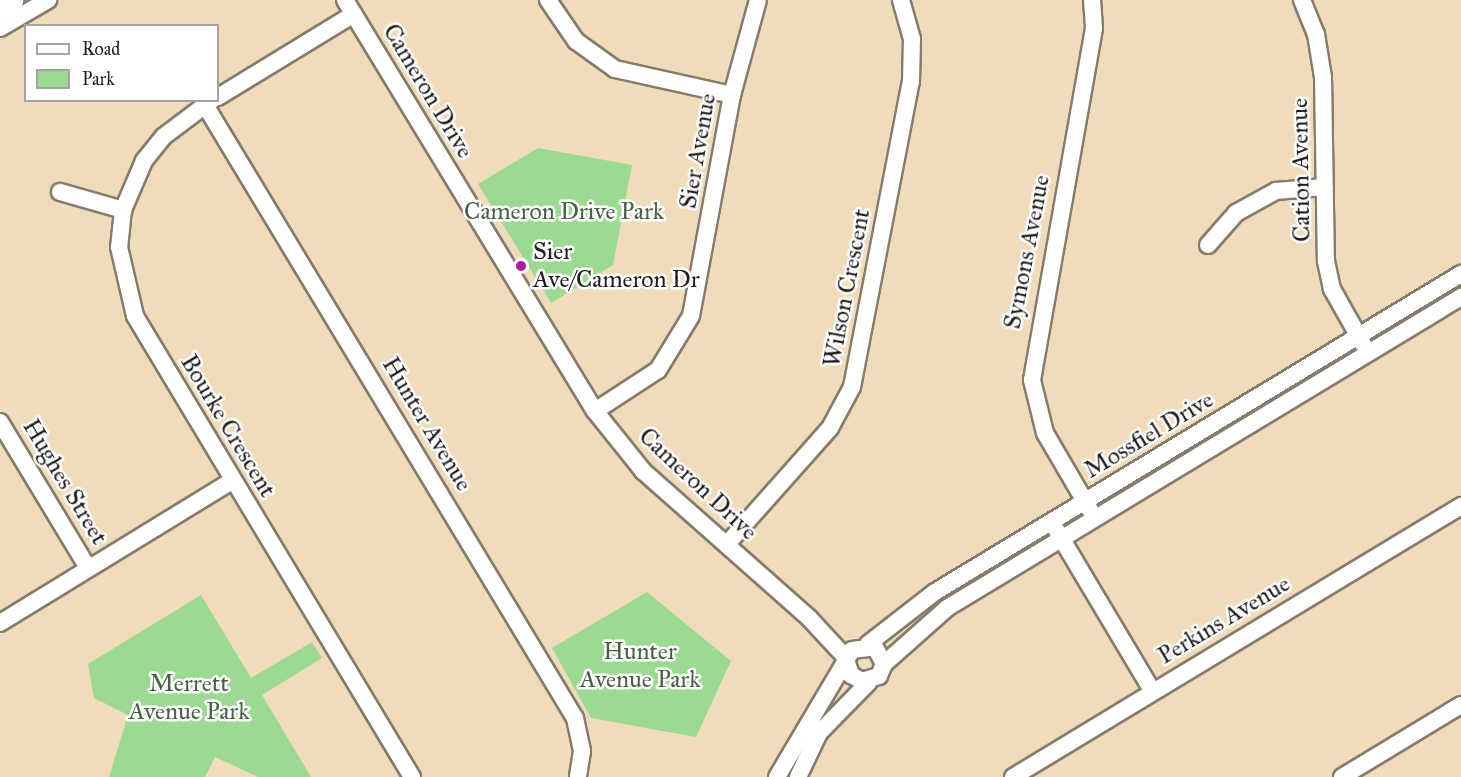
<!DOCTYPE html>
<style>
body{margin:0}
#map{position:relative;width:1461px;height:777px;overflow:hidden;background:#f0dcba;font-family:"IM FELL Great Primer",serif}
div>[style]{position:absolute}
.green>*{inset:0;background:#9adb91}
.roads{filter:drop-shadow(2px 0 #867c6b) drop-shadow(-2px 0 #867c6b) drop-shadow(0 2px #867c6b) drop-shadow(0 -2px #867c6b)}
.minor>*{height:16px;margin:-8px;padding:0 8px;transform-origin:8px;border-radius:8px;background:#fff}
.highway>*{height:26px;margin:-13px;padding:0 13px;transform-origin:13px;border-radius:13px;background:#fff}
.dots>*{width:16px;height:16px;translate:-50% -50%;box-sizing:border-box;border:3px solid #fff;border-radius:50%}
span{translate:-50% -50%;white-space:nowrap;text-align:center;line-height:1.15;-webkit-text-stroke:5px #fff;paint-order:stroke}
.street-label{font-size:24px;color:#1c1c1c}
.park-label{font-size:24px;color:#485f45}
.poi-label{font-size:24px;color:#1c1c1c}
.left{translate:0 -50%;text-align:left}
.legend{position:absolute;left:24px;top:24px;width:195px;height:78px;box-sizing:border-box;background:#fff;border:2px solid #a4a4a4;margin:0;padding:8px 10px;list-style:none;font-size:18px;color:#1c1c1c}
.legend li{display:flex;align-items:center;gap:12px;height:30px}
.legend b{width:30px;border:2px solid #a4a4a4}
</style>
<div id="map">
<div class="green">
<div style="clip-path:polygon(538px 148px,632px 165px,613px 265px,551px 303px,478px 184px)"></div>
<div style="clip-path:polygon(647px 592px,731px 661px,696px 737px,591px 718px,552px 648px)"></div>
<div style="clip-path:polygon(201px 595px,251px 678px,312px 642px,322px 658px,262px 695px,311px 777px,258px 777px,215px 757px,205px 777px,109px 777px,128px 715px,94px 698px,88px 664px)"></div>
</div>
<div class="roads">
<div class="minor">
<div style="left:345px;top:0;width:481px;rotate:58.7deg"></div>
<div style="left:595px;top:411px;width:77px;rotate:51.3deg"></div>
<div style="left:643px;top:471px;width:223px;rotate:41.5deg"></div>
<div style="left:810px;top:619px;width:54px;rotate:47.2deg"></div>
<div style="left:548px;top:0;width:50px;rotate:55.7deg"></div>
<div style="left:576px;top:41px;width:48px;rotate:35.7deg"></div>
<div style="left:615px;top:69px;width:120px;rotate:12.5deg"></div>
<div style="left:1302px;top:0;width:37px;rotate:68deg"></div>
<div style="left:1316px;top:34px;width:44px;rotate:80.8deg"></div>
<div style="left:1323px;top:77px;width:184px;rotate:89.1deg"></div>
<div style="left:1326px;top:261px;width:29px;rotate:78deg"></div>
<div style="left:1332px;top:289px;width:63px;rotate:60.6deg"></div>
<div style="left:0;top:28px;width:56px;rotate:-30.3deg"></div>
<div style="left:218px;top:97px;width:159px;rotate:-31.4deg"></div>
<div style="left:212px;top:100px;width:60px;rotate:143.1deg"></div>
<div style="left:164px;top:136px;width:32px;rotate:129deg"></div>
<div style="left:144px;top:161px;width:53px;rotate:113.2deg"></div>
<div style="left:123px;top:210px;width:37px;rotate:96deg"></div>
<div style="left:119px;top:247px;width:71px;rotate:76.9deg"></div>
<div style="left:135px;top:316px;width:538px;rotate:59deg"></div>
<div style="left:205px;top:105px;width:716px;rotate:58.89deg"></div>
<div style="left:575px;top:718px;width:34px;rotate:78deg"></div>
<div style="left:582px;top:751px;width:26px;rotate:99deg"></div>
<div style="left:60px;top:192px;width:66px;rotate:15.9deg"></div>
<div style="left:1208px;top:245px;width:43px;rotate:-48.8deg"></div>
<div style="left:1236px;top:213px;width:46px;rotate:-28.8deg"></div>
<div style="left:1276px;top:191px;width:49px;rotate:-4.7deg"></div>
<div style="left:595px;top:411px;width:75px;rotate:-33.1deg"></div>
<div style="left:658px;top:370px;width:63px;rotate:-58.6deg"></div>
<div style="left:691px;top:316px;width:225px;rotate:-79.5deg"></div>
<div style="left:732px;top:95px;width:98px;rotate:-74.7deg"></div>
<div style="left:0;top:422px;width:170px;rotate:58.9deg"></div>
<div style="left:1090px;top:510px;width:89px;rotate:-120.3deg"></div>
<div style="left:1045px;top:433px;width:55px;rotate:-103.8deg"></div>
<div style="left:1032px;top:380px;width:357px;rotate:-80deg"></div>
<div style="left:1094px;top:28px;width:28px;rotate:-94deg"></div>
<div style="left:1057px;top:531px;width:187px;rotate:59.2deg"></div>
<div style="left:727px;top:544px;width:155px;rotate:-48.4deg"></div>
<div style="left:830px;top:428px;width:47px;rotate:-61.8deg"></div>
<div style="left:852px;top:387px;width:311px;rotate:-79.1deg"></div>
<div style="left:911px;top:82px;width:43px;rotate:-88.7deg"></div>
<div style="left:912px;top:39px;width:41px;rotate:-105.8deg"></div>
<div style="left:0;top:623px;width:272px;rotate:-31.5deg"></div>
<div style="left:868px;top:644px;width:85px;rotate:-37.8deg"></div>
<div style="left:935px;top:592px;width:615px;rotate:-31.16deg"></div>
<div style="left:884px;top:664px;width:84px;rotate:-41.6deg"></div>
<div style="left:947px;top:608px;width:601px;rotate:-31.18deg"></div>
<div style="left:777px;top:777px;width:147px;rotate:-59.4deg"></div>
<div style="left:852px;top:650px;width:23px;rotate:-7deg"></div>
<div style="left:875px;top:647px;width:19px;rotate:62deg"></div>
<div style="left:884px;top:664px;width:13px;rotate:113deg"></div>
<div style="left:879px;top:676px;width:18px;rotate:164deg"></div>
<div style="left:862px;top:681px;width:13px;rotate:-151deg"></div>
<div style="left:851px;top:675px;width:13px;rotate:-108deg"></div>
<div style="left:798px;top:777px;width:49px;rotate:-64.5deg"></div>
<div style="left:819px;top:733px;width:71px;rotate:-45.6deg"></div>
<div style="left:1013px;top:777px;width:524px;rotate:-31.17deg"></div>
<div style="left:1342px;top:777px;width:139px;rotate:-31.2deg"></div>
</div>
<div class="highway">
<div style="left:0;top:6px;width:12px;rotate:-31deg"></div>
</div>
</div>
<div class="dots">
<div style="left:521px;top:266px;background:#b5179e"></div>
</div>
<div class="street-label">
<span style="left:428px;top:91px;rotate:59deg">Cameron Drive</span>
<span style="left:698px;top:151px;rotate:-80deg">Sier Avenue</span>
<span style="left:1301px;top:170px;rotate:-91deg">Cation Avenue</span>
<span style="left:1027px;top:252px;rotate:-79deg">Symons Avenue</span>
<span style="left:847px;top:288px;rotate:-79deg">Wilson Crescent</span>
<span style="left:427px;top:424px;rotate:59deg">Hunter Avenue</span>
<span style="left:228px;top:426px;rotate:59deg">Bourke Crescent</span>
<span style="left:1149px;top:435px;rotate:-31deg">Mossfiel Drive</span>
<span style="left:65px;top:482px;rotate:59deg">Hughes Street</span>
<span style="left:698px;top:484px;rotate:43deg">Cameron Drive</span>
<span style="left:1224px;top:620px;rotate:-31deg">Perkins Avenue</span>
</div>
<div class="park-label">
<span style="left:564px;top:212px">Cameron Drive Park</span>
<span style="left:640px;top:666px">Hunter<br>Avenue Park</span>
<span style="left:189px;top:698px">Merrett<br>Avenue Park</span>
</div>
<div class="poi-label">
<span class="left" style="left:533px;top:266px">Sier<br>Ave/Cameron Dr</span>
</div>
<ul class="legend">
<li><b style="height:8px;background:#fff"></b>Road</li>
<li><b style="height:16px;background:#9adb91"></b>Park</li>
</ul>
</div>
